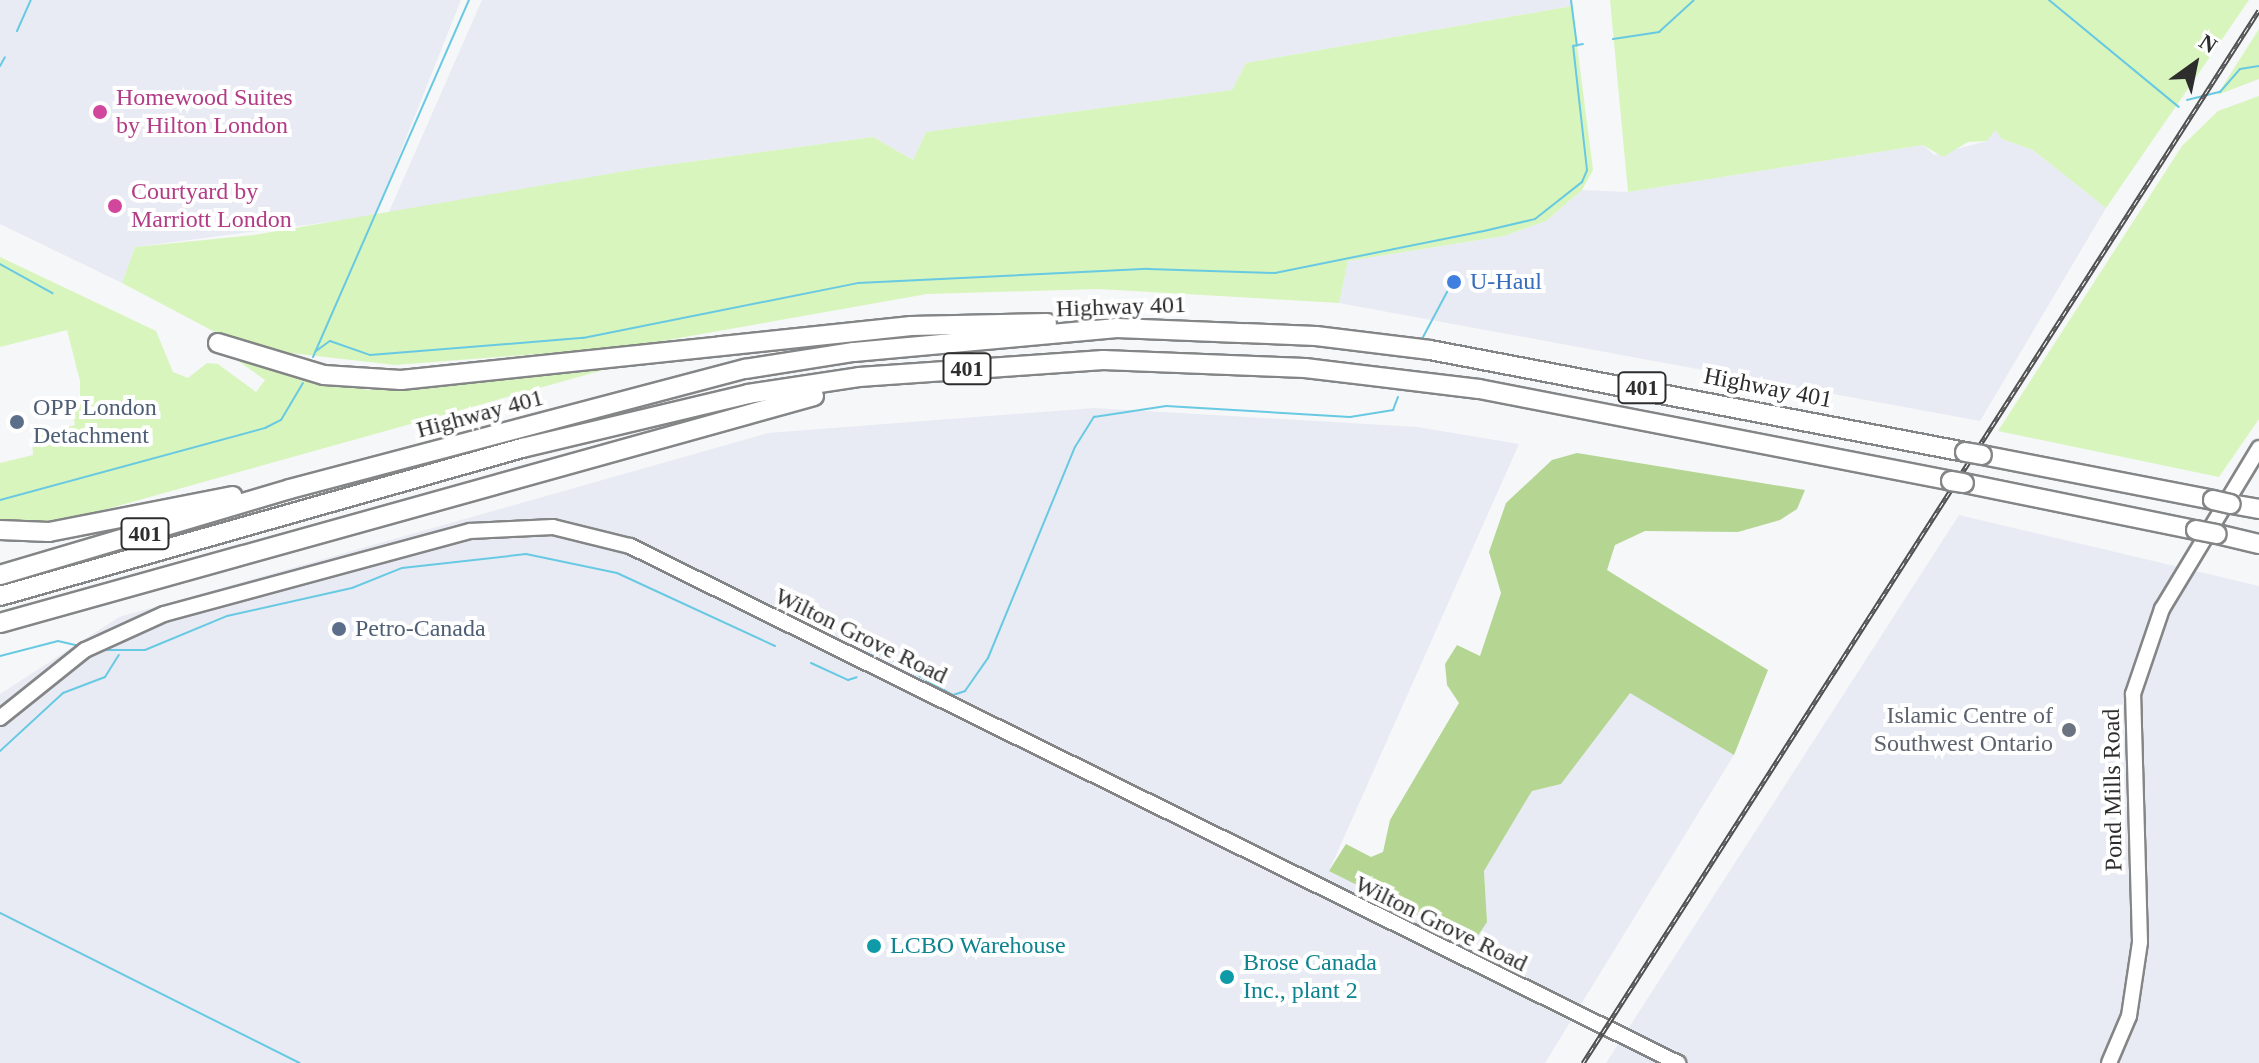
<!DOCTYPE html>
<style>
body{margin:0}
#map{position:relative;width:2259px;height:1063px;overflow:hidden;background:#f6f7f8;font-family:Georgia,serif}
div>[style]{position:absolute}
.built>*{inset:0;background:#e8ebf4}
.green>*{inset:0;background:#d8f5bd}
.forest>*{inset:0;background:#b4d692}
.stream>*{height:2px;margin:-1px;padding:0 1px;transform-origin:1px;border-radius:1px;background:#68c9e2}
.roads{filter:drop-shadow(2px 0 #848586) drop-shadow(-2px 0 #848586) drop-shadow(0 2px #848586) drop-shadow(0 -2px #848586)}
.secondary>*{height:14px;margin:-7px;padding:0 7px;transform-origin:7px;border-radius:7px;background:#fff}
.highway>*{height:18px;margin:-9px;padding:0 9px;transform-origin:9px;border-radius:9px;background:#fff}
.rail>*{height:5px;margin-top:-2.5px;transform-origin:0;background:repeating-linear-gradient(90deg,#fff 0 6px,#4f4f50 0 12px);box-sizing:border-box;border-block:2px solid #4f4f50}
.bridges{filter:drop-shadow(2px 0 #848586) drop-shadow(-2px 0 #848586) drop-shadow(0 2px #848586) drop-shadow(0 -2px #848586)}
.highway-bridge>*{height:18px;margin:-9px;padding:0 9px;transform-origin:9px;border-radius:9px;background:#fff}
.dots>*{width:22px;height:22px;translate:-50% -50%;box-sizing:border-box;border:4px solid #fff;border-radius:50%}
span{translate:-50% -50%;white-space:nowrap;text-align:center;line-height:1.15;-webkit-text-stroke:8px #fff;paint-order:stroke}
.shield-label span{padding:2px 6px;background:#fff;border:2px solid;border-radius:6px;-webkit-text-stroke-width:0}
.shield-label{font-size:22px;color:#2d2d2e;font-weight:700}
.hotel-label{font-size:24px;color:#b23c85}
.left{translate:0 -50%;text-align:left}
.shop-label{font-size:24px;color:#366cbe}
.street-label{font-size:24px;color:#2d2d2e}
.service-label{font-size:24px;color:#4e5e75}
.worship-label{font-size:24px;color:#5b616d}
.right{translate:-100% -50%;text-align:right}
.culture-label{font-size:24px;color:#0d838f}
.north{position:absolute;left:2155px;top:24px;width:80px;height:80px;-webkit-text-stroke:6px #fff;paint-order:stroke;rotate:33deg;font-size:22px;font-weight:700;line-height:32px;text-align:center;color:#2d2d2e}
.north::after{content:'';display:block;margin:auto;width:28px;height:36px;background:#2d2d2e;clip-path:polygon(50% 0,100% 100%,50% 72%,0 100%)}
</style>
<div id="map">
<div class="built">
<div style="clip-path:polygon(0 0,461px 0,375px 216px,135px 247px,122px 283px,0 224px)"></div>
<div style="clip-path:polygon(482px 0,1572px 0,1572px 6px,1246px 63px,1232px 90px,926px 132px,913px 160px,873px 137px,637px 169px,388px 214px)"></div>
<div style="clip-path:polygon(1995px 129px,2002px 139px,2033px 150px,2106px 208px,1980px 421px,1339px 303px,1348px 261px,1504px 236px,1546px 221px,1582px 190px,1628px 192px,1923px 145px,1934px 155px,1987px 141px)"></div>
<div style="clip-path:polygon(1094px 408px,1417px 427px,1519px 444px,1329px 871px,1487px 922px,1484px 871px,1521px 809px,1532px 791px,1561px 784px,1630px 692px,1734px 755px,1545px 1063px,0 1063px,0 694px,119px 617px,768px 433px)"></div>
<div style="clip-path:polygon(1959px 515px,2259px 586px,2259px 1063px,1606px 1063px)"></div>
</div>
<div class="green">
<div style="clip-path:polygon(1610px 0,2249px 0,2106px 208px,2033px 150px,2002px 139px,1995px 130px,1987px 141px,1968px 142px,1943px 157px,1923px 145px,1628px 192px)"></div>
<div style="clip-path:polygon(1572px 6px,1593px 170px,1582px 190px,1546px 221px,1504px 236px,1348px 261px,1339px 303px,1098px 289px,927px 294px,628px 347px,395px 365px,282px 352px,215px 332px,122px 283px,135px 247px,254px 235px,637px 169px,873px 137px,913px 160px,926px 132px,1232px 90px,1246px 63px)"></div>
<div style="clip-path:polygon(2259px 29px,2259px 79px,2217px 95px)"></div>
<div style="clip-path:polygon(2259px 96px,2259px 419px,2219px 477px,1998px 431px,2182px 146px,2218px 111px)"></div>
<div style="clip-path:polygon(0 257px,156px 331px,173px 372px,188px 378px,207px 363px,218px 364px,256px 392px,265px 380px,230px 355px,282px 374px,368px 390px,607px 369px,64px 521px,0 521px,0 463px,33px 455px,32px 437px,75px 425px,71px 406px,80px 398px,80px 381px,67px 330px,0 347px)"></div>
</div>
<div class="forest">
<div style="clip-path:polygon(1577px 453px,1805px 490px,1797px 509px,1780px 520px,1738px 532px,1645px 531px,1615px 545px,1607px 570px,1768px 670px,1734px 755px,1630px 693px,1561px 784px,1532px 791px,1521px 809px,1484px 871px,1487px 922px,1473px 943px,1329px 871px,1346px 844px,1371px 857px,1383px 852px,1390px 820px,1459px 703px,1447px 685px,1445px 664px,1457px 645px,1480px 656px,1501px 593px,1489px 552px,1506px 503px,1552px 460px)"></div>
</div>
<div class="stream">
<div style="left:1571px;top:0;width:46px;rotate:82.6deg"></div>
<div style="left:2049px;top:0;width:168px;rotate:39.5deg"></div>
<div style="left:17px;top:31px;width:34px;rotate:-66deg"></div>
<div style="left:1613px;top:39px;width:47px;rotate:-8.7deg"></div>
<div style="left:1659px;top:32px;width:47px;rotate:-42.4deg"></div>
<div style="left:0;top:66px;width:10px;rotate:-61deg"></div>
<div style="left:2187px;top:100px;width:34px;rotate:-14deg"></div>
<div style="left:2220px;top:92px;width:30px;rotate:-49deg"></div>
<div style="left:2240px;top:69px;width:19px;rotate:-9deg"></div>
<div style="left:0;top:264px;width:60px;rotate:29.1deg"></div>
<div style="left:1422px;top:339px;width:55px;rotate:-62deg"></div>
<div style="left:316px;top:351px;width:17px;rotate:-36deg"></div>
<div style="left:330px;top:341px;width:42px;rotate:19.3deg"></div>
<div style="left:370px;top:355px;width:214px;rotate:-4.6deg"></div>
<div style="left:583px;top:338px;width:280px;rotate:-11.3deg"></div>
<div style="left:858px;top:283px;width:290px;rotate:-2.8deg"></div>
<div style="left:1148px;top:269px;width:127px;rotate:1.8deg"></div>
<div style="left:1275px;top:273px;width:213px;rotate:-11.4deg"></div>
<div style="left:1484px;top:231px;width:52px;rotate:-13.2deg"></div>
<div style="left:1535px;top:219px;width:60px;rotate:-38.2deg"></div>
<div style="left:1582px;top:182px;width:13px;rotate:-67deg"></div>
<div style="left:1587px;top:170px;width:125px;rotate:-96.4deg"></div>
<div style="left:1573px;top:46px;width:10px;rotate:-11deg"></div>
<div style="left:313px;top:357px;width:390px;rotate:-66.4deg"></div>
<div style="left:0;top:500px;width:275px;rotate:-15.2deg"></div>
<div style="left:265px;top:428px;width:18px;rotate:-27deg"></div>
<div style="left:281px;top:420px;width:43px;rotate:-59.3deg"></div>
<div style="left:100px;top:650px;width:45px"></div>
<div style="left:145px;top:650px;width:89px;rotate:-22.5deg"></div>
<div style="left:227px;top:616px;width:128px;rotate:-12.6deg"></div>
<div style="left:352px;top:588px;width:54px;rotate:-21.8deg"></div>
<div style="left:402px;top:568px;width:125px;rotate:-6.4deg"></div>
<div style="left:526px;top:554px;width:93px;rotate:11.8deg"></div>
<div style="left:617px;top:573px;width:174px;rotate:24.8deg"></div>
<div style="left:0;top:656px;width:60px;rotate:-14.5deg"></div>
<div style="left:58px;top:641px;width:22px;rotate:13deg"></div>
<div style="left:868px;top:656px;width:13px;rotate:-9deg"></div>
<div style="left:881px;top:654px;width:83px;rotate:29.7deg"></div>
<div style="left:953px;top:695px;width:13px;rotate:-18deg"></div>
<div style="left:965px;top:691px;width:40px;rotate:-55.1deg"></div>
<div style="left:988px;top:658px;width:228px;rotate:-67.6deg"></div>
<div style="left:1075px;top:447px;width:36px;rotate:-58deg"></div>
<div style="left:1094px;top:417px;width:73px;rotate:-8.7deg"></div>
<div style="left:1166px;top:406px;width:184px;rotate:3.4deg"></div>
<div style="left:1350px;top:417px;width:44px;rotate:-9.2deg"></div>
<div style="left:1393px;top:410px;width:14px;rotate:-69deg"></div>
<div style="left:811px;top:663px;width:41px;rotate:24.7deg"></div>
<div style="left:848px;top:680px;width:9px;rotate:-18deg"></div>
<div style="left:0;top:751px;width:86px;rotate:-42.6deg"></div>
<div style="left:63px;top:693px;width:45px;rotate:-20.9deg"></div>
<div style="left:105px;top:677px;width:26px;rotate:-58deg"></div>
<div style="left:0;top:913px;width:335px;rotate:26.6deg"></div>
</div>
<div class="roads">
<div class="secondary">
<div style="left:0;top:718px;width:109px;rotate:-38.7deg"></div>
<div style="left:85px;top:650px;width:87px;rotate:-24.5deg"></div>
<div style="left:164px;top:614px;width:317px;rotate:-15.2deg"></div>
<div style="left:470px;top:531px;width:83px;rotate:-2.8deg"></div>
<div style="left:553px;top:527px;width:79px;rotate:13.9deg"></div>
<div style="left:630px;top:546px;width:1169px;rotate:26.26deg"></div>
<div style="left:2109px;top:1063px;width:51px;rotate:-66.9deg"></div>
<div style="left:2129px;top:1016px;width:75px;rotate:-81.5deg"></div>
<div style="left:2140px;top:942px;width:248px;rotate:-91.6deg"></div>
<div style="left:2133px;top:694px;width:90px;rotate:-71.2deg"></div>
<div style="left:2162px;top:609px;width:188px;rotate:-58.9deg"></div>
</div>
<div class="highway">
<div style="left:218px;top:343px;width:111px;rotate:16.8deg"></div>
<div style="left:324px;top:375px;width:77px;rotate:3.7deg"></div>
<div style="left:401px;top:380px;width:513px;rotate:-6.04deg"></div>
<div style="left:911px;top:326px;width:136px;rotate:-1.3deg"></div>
<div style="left:1982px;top:455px;width:235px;rotate:11deg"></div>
<div style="left:1964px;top:483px;width:237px;rotate:11.5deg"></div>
<div style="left:2231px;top:504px;width:28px;rotate:10deg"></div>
<div style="left:0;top:530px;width:49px;rotate:2.3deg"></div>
<div style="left:49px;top:532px;width:187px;rotate:-11.1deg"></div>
<div style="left:2217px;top:534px;width:43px;rotate:13.4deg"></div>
<div style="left:0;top:575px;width:302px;rotate:-16.5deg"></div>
<div style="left:290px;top:489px;width:471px;rotate:-14.8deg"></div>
<div style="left:745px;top:369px;width:110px;rotate:-8.9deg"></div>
<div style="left:854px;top:352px;width:264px;rotate:-5.2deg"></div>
<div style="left:1117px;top:328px;width:199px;rotate:2.3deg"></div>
<div style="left:1316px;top:336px;width:115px;rotate:7deg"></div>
<div style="left:1430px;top:350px;width:545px;rotate:10.79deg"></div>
<div style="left:0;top:596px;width:543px;rotate:-15.83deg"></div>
<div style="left:522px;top:448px;width:232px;rotate:-13.4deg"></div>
<div style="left:748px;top:394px;width:112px;rotate:-8.7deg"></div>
<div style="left:859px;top:377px;width:245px;rotate:-4deg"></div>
<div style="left:1103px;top:360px;width:202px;rotate:2.3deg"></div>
<div style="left:1305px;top:368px;width:175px;rotate:6.9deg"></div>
<div style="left:1479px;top:389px;width:481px;rotate:11deg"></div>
<div style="left:0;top:623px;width:845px;rotate:-15.58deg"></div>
</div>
</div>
<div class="rail">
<div style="left:1583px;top:1063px;width:1251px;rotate:-57.3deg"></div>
</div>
<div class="bridges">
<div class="highway-bridge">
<div style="left:1965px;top:452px;width:17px;rotate:10deg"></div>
<div style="left:1951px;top:481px;width:13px;rotate:9deg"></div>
<div style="left:2213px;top:500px;width:18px;rotate:13deg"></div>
<div style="left:2196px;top:530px;width:21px;rotate:11deg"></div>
</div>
</div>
<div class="dots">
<div style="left:100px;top:112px;background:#d1479c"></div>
<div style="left:115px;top:206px;background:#d1479c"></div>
<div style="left:1454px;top:282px;background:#3f7fe0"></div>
<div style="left:17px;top:422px;background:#5c6f8a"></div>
<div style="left:339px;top:629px;background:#5c6f8a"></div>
<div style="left:2069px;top:730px;background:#6b7280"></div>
<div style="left:874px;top:946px;background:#0f9aa8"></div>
<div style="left:1227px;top:977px;background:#0f9aa8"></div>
</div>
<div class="shield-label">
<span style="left:967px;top:369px">401</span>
<span style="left:1642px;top:388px">401</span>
<span style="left:145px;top:534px">401</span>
</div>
<div class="hotel-label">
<span class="left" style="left:116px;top:112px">Homewood Suites<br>by Hilton London</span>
<span class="left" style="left:131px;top:206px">Courtyard by<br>Marriott London</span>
</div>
<div class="shop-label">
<span class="left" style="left:1470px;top:282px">U-Haul</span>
</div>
<div class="street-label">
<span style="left:1121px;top:307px;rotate:-2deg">Highway 401</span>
<span style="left:1768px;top:388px;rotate:11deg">Highway 401</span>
<span style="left:480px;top:414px;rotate:-15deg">Highway 401</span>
<span style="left:861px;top:636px;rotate:26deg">Wilton Grove Road</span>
<span style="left:2113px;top:790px;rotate:-91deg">Pond Mills Road</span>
<span style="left:1441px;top:924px;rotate:26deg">Wilton Grove Road</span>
</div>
<div class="service-label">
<span class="left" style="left:33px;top:422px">OPP London<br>Detachment</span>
<span class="left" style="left:355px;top:629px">Petro-Canada</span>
</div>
<div class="worship-label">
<span class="right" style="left:2053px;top:730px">Islamic Centre of<br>Southwest Ontario</span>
</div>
<div class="culture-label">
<span class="left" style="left:890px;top:946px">LCBO Warehouse</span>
<span class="left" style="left:1243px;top:977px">Brose Canada<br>Inc., plant 2</span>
</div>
<div class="north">N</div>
</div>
